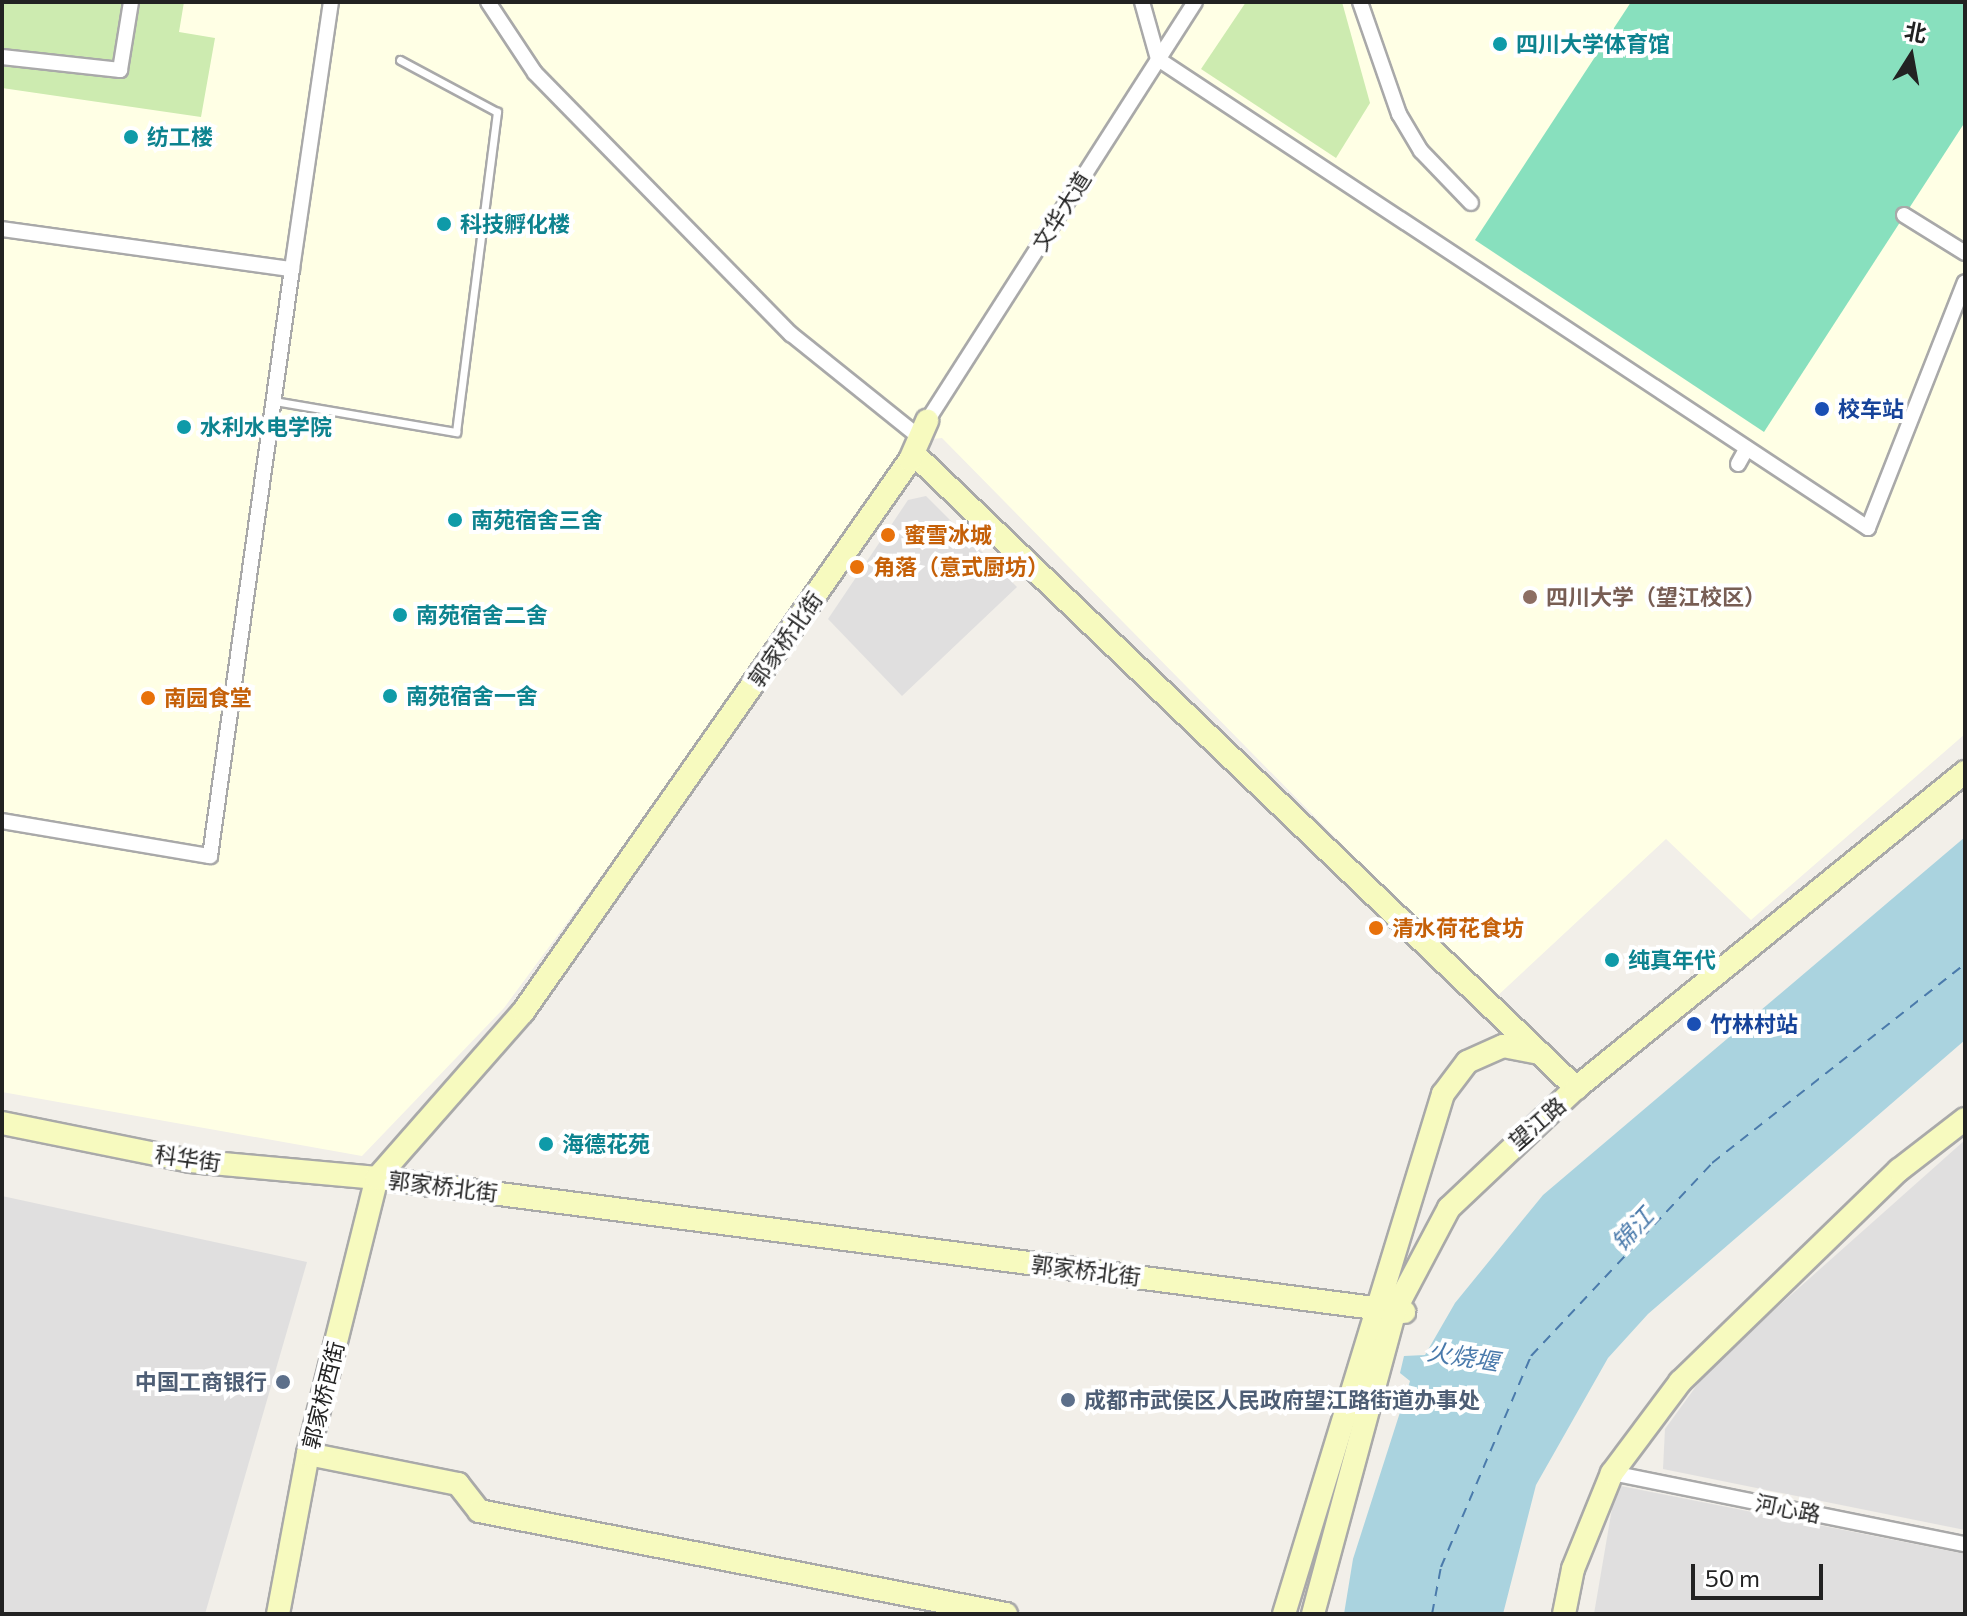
<!DOCTYPE html>
<meta charset="utf-8">
<style>
body{margin:0}
#map{position:relative;width:1967px;height:1616px;overflow:hidden;background:#f2efe9;font-family:Commissioner,"Noto Sans SC",sans-serif}
div>[style]{position:absolute}
.residential>*{inset:0;background:#e0dfdf}
.education>*{inset:0;background:#ffffe5}
.grass>*{inset:0;background:#cdebb0}
.pitch>*{inset:0;background:#88e0be}
.water>*{inset:0;background:#aad3df}
.ferry>*{height:2px;margin-top:-1px;transform-origin:0;background:repeating-linear-gradient(90deg,#4a7aab 0 10px,transparent 0 18px)}
.roads{filter:drop-shadow(2px 0 #a9a9a9) drop-shadow(-2px 0 #a9a9a9) drop-shadow(0 2px #a9a9a9) drop-shadow(0 -2px #a9a9a9)}
.lane>*{height:7px;margin:-3.5px;padding:0 3.5px;transform-origin:3.5px;border-radius:3.5px;background:#fff}
.street>*{height:14px;margin:-7px;padding:0 7px;transform-origin:7px;border-radius:7px;background:#fff}
.secondary>*{height:22px;margin:-11px;padding:0 11px;transform-origin:11px;border-radius:11px;background:#f7fabf}
.dots>*{width:22px;height:22px;translate:-50% -50%;box-sizing:border-box;border:4px solid #fff;border-radius:50%}
span{translate:-50% -50%;white-space:nowrap;text-align:center;line-height:1.15;-webkit-text-stroke:8px #fff;paint-order:stroke}
.culture-label{font-size:22px;color:#0d838f;font-weight:700}
.left{translate:0 -50%;text-align:left}
.street-label{font-size:22px;color:#222}
.transit-label{font-size:22px;color:#164399;font-weight:700}
.food-label{font-size:22px;color:#c56008;font-weight:700}
.education-label{font-size:22px;color:#785e54;font-weight:700}
.service-label{font-size:22px;color:#4e5e75;font-weight:700}
.right{translate:-100% -50%;text-align:right}
.water-label{font-size:24px;color:#4a7aab;font-style:italic}
.frame{position:absolute;inset:0;border:4px solid #222;pointer-events:none}
.north{position:absolute;left:1871px;top:16px;width:80px;height:80px;-webkit-text-stroke:6px #fff;paint-order:stroke;rotate:11deg;font-size:22px;font-weight:700;line-height:32px;text-align:center;color:#222}
.north::after{content:'';display:block;margin:auto;width:28px;height:36px;background:#222;clip-path:polygon(50% 0,100% 100%,50% 72%,0 100%)}
.scale{position:absolute;left:1691px;top:1564px;width:132px;height:36px;box-sizing:border-box;border:4px solid #222;border-top:0;padding-left:10px;font-size:24px;line-height:28px;white-space:nowrap;color:#222;-webkit-text-stroke:6px #fff;paint-order:stroke}
</style>
<div id="map">
<div class="residential">
<div style="clip-path:polygon(926px 496px,1017px 587px,902px 696px,828px 619px,908px 500px)"></div>
<div style="clip-path:polygon(1965px 1140px,1965px 1530px,1663px 1469px,1665px 1429px,1710px 1367px)"></div>
<div style="clip-path:polygon(2px 1196px,307px 1262px,205px 1614px,2px 1614px)"></div>
<div style="clip-path:polygon(1616px 1485px,1965px 1554px,1965px 1614px,1594px 1614px)"></div>
</div>
<div class="education">
<div style="clip-path:polygon(2px 2px,1965px 2px,1965px 734px,1751px 920px,1666px 839px,1494px 999px,942px 438px,923px 440px,504px 1008px,362px 1156px,2px 1092px)"></div>
</div>
<div class="grass">
<div style="clip-path:polygon(2px 2px,184px 2px,179px 32px,215px 38px,201px 117px,2px 88px)"></div>
<div style="clip-path:polygon(1246px 2px,1342px 2px,1370px 103px,1336px 158px,1201px 69px)"></div>
</div>
<div class="pitch">
<div style="clip-path:polygon(1631px 2px,1965px 2px,1965px 122px,1764px 432px,1475px 240px)"></div>
</div>
<div class="water">
<div style="clip-path:polygon(1965px 837px,1965px 1040px,1648px 1314px,1608px 1358px,1536px 1485px,1503px 1614px,1344px 1614px,1353px 1559px,1410px 1381px,1400px 1373px,1404px 1356px,1425px 1355px,1455px 1303px,1543px 1195px)"></div>
</div>
<div class="ferry">
<div style="left:1432px;top:1614px;width:48px;rotate:-79.2deg"></div>
<div style="left:1441px;top:1567px;width:229px;rotate:-66.9deg"></div>
<div style="left:1531px;top:1356px;width:265px;rotate:-46.8deg"></div>
<div style="left:1712px;top:1163px;width:322px;rotate:-38.2deg"></div>
</div>
<div class="roads">
<div class="lane">
<div style="left:274px;top:401px;width:185px;rotate:9.7deg"></div>
<div style="left:456px;top:432px;width:323px;rotate:-82.7deg"></div>
<div style="left:497px;top:112px;width:110px;rotate:-151.8deg"></div>
</div>
<div class="street">
<div style="left:488px;top:2px;width:85px;rotate:56.5deg"></div>
<div style="left:535px;top:73px;width:366px;rotate:45.6deg"></div>
<div style="left:791px;top:334px;width:169px;rotate:38.8deg"></div>
<div style="left:1142px;top:2px;width:59px;rotate:74.3deg"></div>
<div style="left:1158px;top:59px;width:851px;rotate:33.45deg"></div>
<div style="left:1868px;top:528px;width:264px;rotate:-68.5deg"></div>
<div style="left:1360px;top:2px;width:119px;rotate:70.8deg"></div>
<div style="left:1399px;top:114px;width:43px;rotate:59.3deg"></div>
<div style="left:1421px;top:151px;width:72px;rotate:46.1deg"></div>
<div style="left:2px;top:57px;width:119px;rotate:6.3deg"></div>
<div style="left:120px;top:70px;width:69px;rotate:-80.8deg"></div>
<div style="left:1904px;top:215px;width:72px;rotate:31.9deg"></div>
<div style="left:2px;top:229px;width:293px;rotate:7.9deg"></div>
<div style="left:292px;top:269px;width:270px;rotate:-81.7deg"></div>
<div style="left:927px;top:421px;width:497px;rotate:-57.4deg"></div>
<div style="left:1738px;top:464px;width:18px;rotate:-61deg"></div>
<div style="left:2px;top:821px;width:211px;rotate:9.6deg"></div>
<div style="left:210px;top:856px;width:593px;rotate:-82.05deg"></div>
<div style="left:1612px;top:1473px;width:360px;rotate:11.4deg"></div>
</div>
<div class="secondary">
<div style="left:914px;top:454px;width:917px;rotate:43.76deg"></div>
<div style="left:2px;top:1123px;width:192px;rotate:11.4deg"></div>
<div style="left:190px;top:1161px;width:188px;rotate:5.2deg"></div>
<div style="left:377px;top:1178px;width:1036px;rotate:7.43deg"></div>
<div style="left:308px;top:1454px;width:153px;rotate:11.3deg"></div>
<div style="left:458px;top:1484px;width:34px;rotate:52deg"></div>
<div style="left:479px;top:1511px;width:537px;rotate:11.06deg"></div>
<div style="left:278px;top:1614px;width:163px;rotate:-79.4deg"></div>
<div style="left:308px;top:1454px;width:284px;rotate:-76deg"></div>
<div style="left:377px;top:1178px;width:221px;rotate:-48.7deg"></div>
<div style="left:523px;top:1012px;width:674px;rotate:-54.97deg"></div>
<div style="left:910px;top:460px;width:43px;rotate:-66.4deg"></div>
<div style="left:1284px;top:1614px;width:544px;rotate:-73deg"></div>
<div style="left:1443px;top:1094px;width:40px;rotate:-53deg"></div>
<div style="left:1467px;top:1062px;width:39px;rotate:-24deg"></div>
<div style="left:1503px;top:1046px;width:37px;rotate:11deg"></div>
<div style="left:1313px;top:1614px;width:315px;rotate:-74.9deg"></div>
<div style="left:1395px;top:1310px;width:115px;rotate:-62.1deg"></div>
<div style="left:1449px;top:1208px;width:175px;rotate:-43.4deg"></div>
<div style="left:1576px;top:1088px;width:501px;rotate:-39.09deg"></div>
<div style="left:1564px;top:1614px;width:46px;rotate:-78.7deg"></div>
<div style="left:1573px;top:1569px;width:104px;rotate:-67.9deg"></div>
<div style="left:1612px;top:1473px;width:114px;rotate:-53.2deg"></div>
<div style="left:1680px;top:1382px;width:305px;rotate:-44.1deg"></div>
<div style="left:1899px;top:1170px;width:83px;rotate:-37.7deg"></div>
</div>
</div>
<div class="dots">
<div style="left:1500px;top:44px;background:#0f9aa8"></div>
<div style="left:131px;top:137px;background:#0f9aa8"></div>
<div style="left:444px;top:224px;background:#0f9aa8"></div>
<div style="left:1822px;top:409px;background:#1a4fb4"></div>
<div style="left:184px;top:427px;background:#0f9aa8"></div>
<div style="left:455px;top:520px;background:#0f9aa8"></div>
<div style="left:888px;top:535px;background:#e8710a"></div>
<div style="left:857px;top:567px;background:#e8710a"></div>
<div style="left:1530px;top:597px;background:#8d6e63"></div>
<div style="left:400px;top:615px;background:#0f9aa8"></div>
<div style="left:390px;top:696px;background:#0f9aa8"></div>
<div style="left:148px;top:698px;background:#e8710a"></div>
<div style="left:1376px;top:928px;background:#e8710a"></div>
<div style="left:1612px;top:960px;background:#0f9aa8"></div>
<div style="left:1694px;top:1024px;background:#1a4fb4"></div>
<div style="left:546px;top:1144px;background:#0f9aa8"></div>
<div style="left:283px;top:1382px;background:#5c6f8a"></div>
<div style="left:1068px;top:1400px;background:#5c6f8a"></div>
</div>
<div class="culture-label">
<span class="left" style="left:1516px;top:44px">四川大学体育馆</span>
<span class="left" style="left:147px;top:137px">纺工楼</span>
<span class="left" style="left:460px;top:224px">科技孵化楼</span>
<span class="left" style="left:200px;top:427px">水利水电学院</span>
<span class="left" style="left:471px;top:520px">南苑宿舍三舍</span>
<span class="left" style="left:416px;top:615px">南苑宿舍二舍</span>
<span class="left" style="left:406px;top:696px">南苑宿舍一舍</span>
<span class="left" style="left:1628px;top:960px">纯真年代</span>
<span class="left" style="left:562px;top:1144px">海德花苑</span>
</div>
<div class="street-label">
<span style="left:1061px;top:211px;rotate:-58deg">文华大道</span>
<span style="left:785px;top:639px;rotate:-55deg">郭家桥北街</span>
<span style="left:1537px;top:1123px;rotate:-41deg">望江路</span>
<span style="left:188px;top:1158px;rotate:8deg">科华街</span>
<span style="left:443px;top:1186px;rotate:7deg">郭家桥北街</span>
<span style="left:1086px;top:1270px;rotate:7deg">郭家桥北街</span>
<span style="left:323px;top:1395px;rotate:-76deg">郭家桥西街</span>
<span style="left:1788px;top:1508px;rotate:11deg">河心路</span>
</div>
<div class="transit-label">
<span class="left" style="left:1838px;top:409px">校车站</span>
<span class="left" style="left:1710px;top:1024px">竹林村站</span>
</div>
<div class="food-label">
<span class="left" style="left:904px;top:535px">蜜雪冰城</span>
<span class="left" style="left:873px;top:567px">角落（意式厨坊）</span>
<span class="left" style="left:164px;top:698px">南园食堂</span>
<span class="left" style="left:1392px;top:928px">清水荷花食坊</span>
</div>
<div class="education-label">
<span class="left" style="left:1546px;top:597px">四川大学（望江校区）</span>
</div>
<div class="service-label">
<span class="right" style="left:267px;top:1382px">中国工商银行</span>
<span class="left" style="left:1084px;top:1400px">成都市武侯区人民政府望江路街道办事处</span>
</div>
<div class="water-label">
<span style="left:1632px;top:1229px;rotate:-47deg">锦江</span>
<span style="left:1463px;top:1356px;rotate:9deg">火烧堰</span>
</div>
<div class="frame"></div>
<div class="north">北</div>
<div class="scale">50 m</div>
</div>
